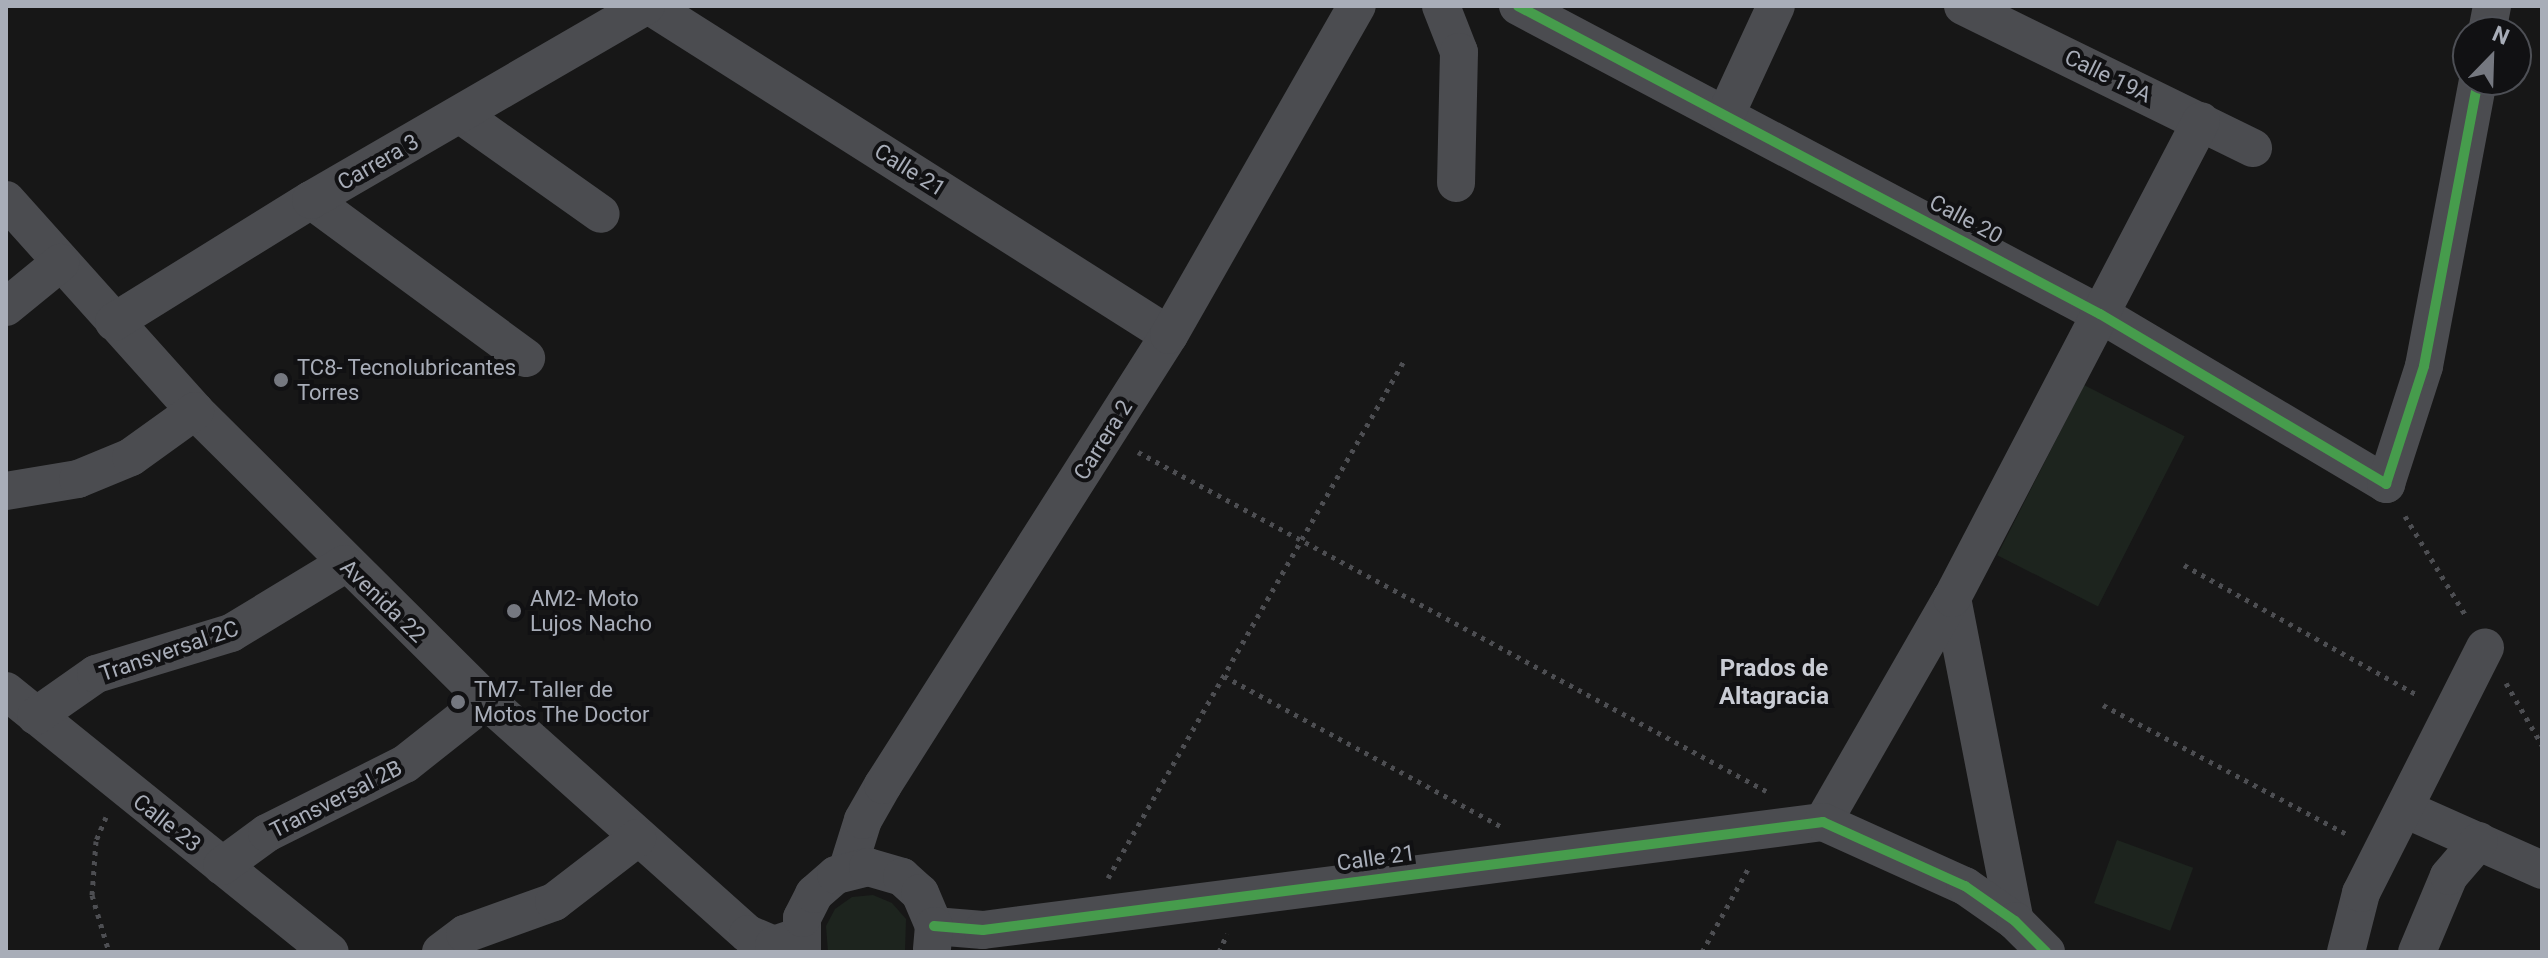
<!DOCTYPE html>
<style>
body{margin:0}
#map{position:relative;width:2548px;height:958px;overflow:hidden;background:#171717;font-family:Roboto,sans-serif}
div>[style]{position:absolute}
.green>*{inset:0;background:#1d241e;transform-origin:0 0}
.path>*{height:5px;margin-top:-2.5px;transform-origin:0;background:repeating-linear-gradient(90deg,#4d4e52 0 4px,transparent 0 10px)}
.minor>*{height:38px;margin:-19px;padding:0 19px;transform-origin:19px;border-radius:19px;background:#4b4c50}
.cycleway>*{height:10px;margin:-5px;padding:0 5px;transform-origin:5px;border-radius:5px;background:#469c4c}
.dots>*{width:22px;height:22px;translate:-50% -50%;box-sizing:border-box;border:4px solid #111113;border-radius:50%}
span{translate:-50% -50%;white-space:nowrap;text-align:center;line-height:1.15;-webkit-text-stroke:8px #111113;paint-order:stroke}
.street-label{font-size:22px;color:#a8adb8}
.poi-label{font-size:22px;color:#a8adb8}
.left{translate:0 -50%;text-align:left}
.neighbourhood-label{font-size:24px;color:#c9ccd4;font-weight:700}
.frame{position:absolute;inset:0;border:8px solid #a8adb8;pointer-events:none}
.north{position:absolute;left:2452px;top:16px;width:80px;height:80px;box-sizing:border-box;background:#111113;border:2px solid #4d4f55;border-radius:50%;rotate:23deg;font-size:22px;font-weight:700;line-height:32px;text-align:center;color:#a8adb8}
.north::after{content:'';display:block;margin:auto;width:28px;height:36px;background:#757880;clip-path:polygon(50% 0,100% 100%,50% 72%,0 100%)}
</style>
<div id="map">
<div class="green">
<div style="left:2084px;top:385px;width:113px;height:191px;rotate:27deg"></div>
<div style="left:2117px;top:840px;width:81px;height:67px;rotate:20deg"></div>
<div style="clip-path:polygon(873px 895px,892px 903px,906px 919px,905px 952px,828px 952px,826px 926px,835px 909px,852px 897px)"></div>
</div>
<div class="path">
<div style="left:1138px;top:452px;width:714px;rotate:28.36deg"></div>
<div style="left:2405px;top:516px;width:117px;rotate:58.6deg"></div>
<div style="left:2184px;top:565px;width:268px;rotate:29.1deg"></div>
<div style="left:1224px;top:676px;width:314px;rotate:28.5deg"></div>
<div style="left:2506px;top:683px;width:72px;rotate:59.9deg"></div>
<div style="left:2103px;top:705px;width:278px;rotate:27.9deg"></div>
<div style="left:106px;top:817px;width:26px;rotate:113deg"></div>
<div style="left:96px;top:841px;width:54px;rotate:94.2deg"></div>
<div style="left:92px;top:895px;width:59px;rotate:73.4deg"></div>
<div style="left:1108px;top:878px;width:598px;rotate:-60.22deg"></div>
<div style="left:1219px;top:952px;width:20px;rotate:-66deg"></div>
<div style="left:1702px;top:952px;width:95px;rotate:-61deg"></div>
</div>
<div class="minor">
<div style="left:650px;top:6px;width:614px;rotate:32.37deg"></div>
<div style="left:1441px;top:6px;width:49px;rotate:68.6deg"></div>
<div style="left:1459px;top:52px;width:131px;rotate:91.3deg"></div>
<div style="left:1518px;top:6px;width:658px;rotate:27.89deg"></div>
<div style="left:2100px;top:314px;width:333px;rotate:30.7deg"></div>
<div style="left:2386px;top:484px;width:124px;rotate:-72.1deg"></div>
<div style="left:2424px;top:366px;width:291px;rotate:-79.3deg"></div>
<div style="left:1963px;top:6px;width:323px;rotate:26.1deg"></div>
<div style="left:2487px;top:32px;width:26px;rotate:-79deg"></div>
<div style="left:1726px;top:114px;width:119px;rotate:-65.2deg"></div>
<div style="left:461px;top:115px;width:171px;rotate:35.3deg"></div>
<div style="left:6px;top:200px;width:283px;rotate:48.1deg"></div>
<div style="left:195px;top:411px;width:410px;rotate:44.8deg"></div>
<div style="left:486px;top:700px;width:351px;rotate:41.8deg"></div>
<div style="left:748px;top:934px;width:28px;rotate:23deg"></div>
<div style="left:774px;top:945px;width:28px;rotate:-19deg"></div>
<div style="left:311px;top:200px;width:267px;rotate:36.3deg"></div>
<div style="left:6px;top:307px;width:70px;rotate:-39.2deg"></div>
<div style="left:114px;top:322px;width:232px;rotate:-31.8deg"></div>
<div style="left:311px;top:200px;width:387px;rotate:-30.1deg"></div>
<div style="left:6px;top:491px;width:73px;rotate:-9.5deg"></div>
<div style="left:78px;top:479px;width:57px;rotate:-22.5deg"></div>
<div style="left:131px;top:457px;width:79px;rotate:-35.7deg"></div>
<div style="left:1952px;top:598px;width:329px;rotate:79deg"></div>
<div style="left:6px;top:691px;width:416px;rotate:38.9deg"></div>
<div style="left:36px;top:716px;width:73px;rotate:-35deg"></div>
<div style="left:96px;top:674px;width:141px;rotate:-16.9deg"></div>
<div style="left:231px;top:633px;width:133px;rotate:-31.2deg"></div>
<div style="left:2405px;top:809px;width:150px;rotate:24deg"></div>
<div style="left:1823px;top:822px;width:258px;rotate:-60.1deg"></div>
<div style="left:1952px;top:598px;width:538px;rotate:-62.43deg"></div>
<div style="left:222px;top:866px;width:56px;rotate:-36.3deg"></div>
<div style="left:267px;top:833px;width:154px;rotate:-26.6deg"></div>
<div style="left:405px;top:764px;width:103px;rotate:-38.3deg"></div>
<div style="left:847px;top:871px;width:53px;rotate:-72.6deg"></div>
<div style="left:863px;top:820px;width:40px;rotate:-60.3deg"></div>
<div style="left:883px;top:785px;width:533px;rotate:-57.56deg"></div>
<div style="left:1169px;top:335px;width:379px;rotate:-60.3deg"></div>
<div style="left:934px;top:926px;width:49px;rotate:4.7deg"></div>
<div style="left:983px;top:930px;width:847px;rotate:-7.33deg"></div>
<div style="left:1823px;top:822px;width:156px;rotate:24.3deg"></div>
<div style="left:1965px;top:886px;width:61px;rotate:35deg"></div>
<div style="left:2015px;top:921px;width:44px;rotate:45deg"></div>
<div style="left:441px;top:952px;width:30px;rotate:-37deg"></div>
<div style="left:465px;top:934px;width:95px;rotate:-19.8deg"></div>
<div style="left:554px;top:902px;width:105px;rotate:-37.6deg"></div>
<div style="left:802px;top:952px;width:34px;rotate:-90deg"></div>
<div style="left:802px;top:918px;width:27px;rotate:-63deg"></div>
<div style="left:814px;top:894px;width:29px;rotate:-41deg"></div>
<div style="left:836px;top:875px;width:33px;rotate:-14deg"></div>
<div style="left:868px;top:867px;width:35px;rotate:16deg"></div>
<div style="left:902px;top:877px;width:24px;rotate:42deg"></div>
<div style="left:920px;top:893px;width:36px;rotate:67deg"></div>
<div style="left:934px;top:926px;width:23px;rotate:95deg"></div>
<div style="left:2346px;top:952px;width:61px;rotate:-75.7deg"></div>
<div style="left:2361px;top:893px;width:275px;rotate:-63.2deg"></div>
<div style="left:2417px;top:952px;width:82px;rotate:-67.2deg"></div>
<div style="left:2449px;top:876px;width:46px;rotate:-49.4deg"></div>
</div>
<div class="cycleway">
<div style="left:1518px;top:6px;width:658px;rotate:27.89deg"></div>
<div style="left:2100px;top:314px;width:333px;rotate:30.7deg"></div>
<div style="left:2386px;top:484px;width:124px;rotate:-72.1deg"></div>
<div style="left:2424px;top:366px;width:291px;rotate:-79.3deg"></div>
<div style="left:934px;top:926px;width:49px;rotate:4.7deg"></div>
<div style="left:983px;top:930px;width:847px;rotate:-7.33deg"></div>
<div style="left:1823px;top:822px;width:156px;rotate:24.3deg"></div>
<div style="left:1965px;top:886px;width:61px;rotate:35deg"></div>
<div style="left:2015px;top:921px;width:44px;rotate:45deg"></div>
</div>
<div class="dots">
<div style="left:281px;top:380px;background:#757880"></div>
<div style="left:514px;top:611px;background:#757880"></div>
<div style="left:458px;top:702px;background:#757880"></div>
</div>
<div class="street-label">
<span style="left:2108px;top:76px;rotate:26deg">Calle 19A</span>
<span style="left:378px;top:162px;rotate:-30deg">Carrera 3</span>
<span style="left:910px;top:170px;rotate:32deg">Calle 21</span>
<span style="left:1966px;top:219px;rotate:28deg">Calle 20</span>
<span style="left:1103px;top:440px;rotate:-58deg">Carrera 2</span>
<span style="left:383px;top:601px;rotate:44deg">Avenida 22</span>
<span style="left:169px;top:651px;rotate:-19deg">Transversal 2C</span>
<span style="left:336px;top:799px;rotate:-27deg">Transversal 2B</span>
<span style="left:167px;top:823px;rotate:38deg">Calle 23</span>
<span style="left:1376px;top:858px;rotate:-8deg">Calle 21</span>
</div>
<div class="poi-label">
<span class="left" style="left:297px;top:380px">TC8- Tecnolubricantes<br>Torres</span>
<span class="left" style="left:530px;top:611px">AM2- Moto<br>Lujos Nacho</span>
<span class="left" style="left:474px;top:702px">TM7- Taller de<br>Motos The Doctor</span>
</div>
<div class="neighbourhood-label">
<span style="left:1774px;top:683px">Prados de<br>Altagracia</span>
</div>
<div class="frame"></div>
<div class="north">N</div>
</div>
